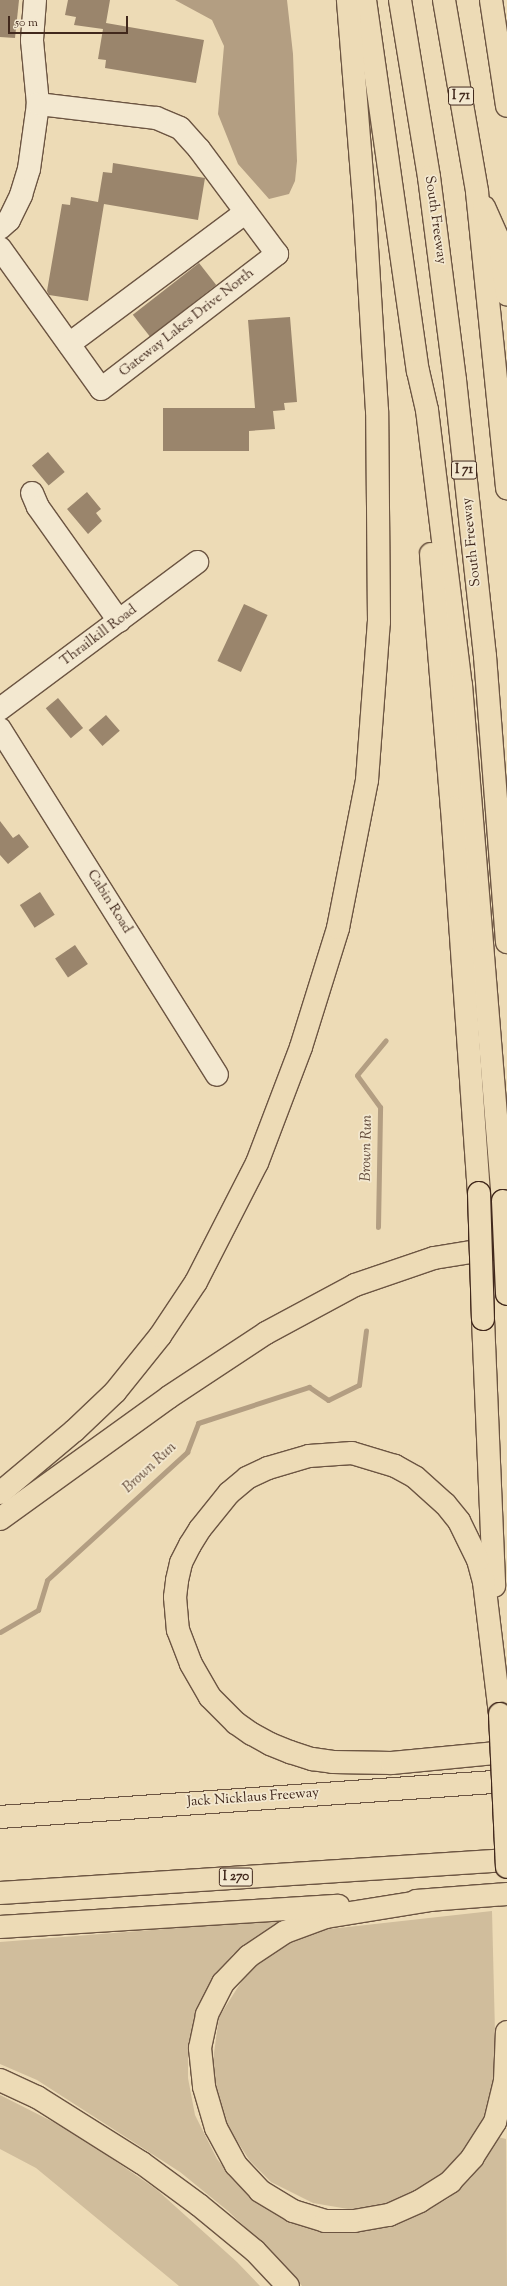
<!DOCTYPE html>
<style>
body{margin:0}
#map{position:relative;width:507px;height:2286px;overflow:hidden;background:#eddbb6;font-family:"Sorts Mill Goudy",serif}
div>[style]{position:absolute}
.green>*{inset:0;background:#d0bd9c}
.water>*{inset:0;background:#b39e82}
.stream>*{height:5px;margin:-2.5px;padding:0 2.5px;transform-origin:2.5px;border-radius:2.5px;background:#b39e82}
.building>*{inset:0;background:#9a856c;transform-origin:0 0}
.roads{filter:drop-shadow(1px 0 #6c5542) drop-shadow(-1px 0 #6c5542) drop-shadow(0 1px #6c5542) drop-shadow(0 -1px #6c5542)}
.minor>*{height:22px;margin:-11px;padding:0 11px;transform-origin:11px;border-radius:11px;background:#f3e8d0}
.highway>*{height:22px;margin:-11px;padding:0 11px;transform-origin:11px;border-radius:11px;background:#eddbb6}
.bridges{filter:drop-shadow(1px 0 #41281c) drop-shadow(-1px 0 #41281c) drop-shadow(0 1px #41281c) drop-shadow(0 -1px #41281c)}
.highway-bridge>*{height:22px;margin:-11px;padding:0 11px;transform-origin:11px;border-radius:11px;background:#eddbb6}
span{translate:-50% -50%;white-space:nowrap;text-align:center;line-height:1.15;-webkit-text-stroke:3.5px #f3e8d0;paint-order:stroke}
.shield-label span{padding:1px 3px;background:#f3e8d0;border:1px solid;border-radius:3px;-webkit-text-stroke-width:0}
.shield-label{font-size:13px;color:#41281c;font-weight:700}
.street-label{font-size:14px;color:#41281c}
.water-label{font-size:15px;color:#634b3b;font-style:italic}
.scale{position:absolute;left:8px;top:16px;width:120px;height:18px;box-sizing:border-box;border:2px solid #41281c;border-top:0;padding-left:5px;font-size:12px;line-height:14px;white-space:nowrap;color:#41281c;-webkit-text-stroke:3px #f3e8d0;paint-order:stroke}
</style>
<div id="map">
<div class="green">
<div style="clip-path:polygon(492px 1911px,496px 2073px,489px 2110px,477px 2138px,439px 2181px,386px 2207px,354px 2210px,313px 2203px,271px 2182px,250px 2161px,226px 2124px,218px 2104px,213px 2060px,219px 2017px,250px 1968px,292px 1939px,321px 1930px)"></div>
<div style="clip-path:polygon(278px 1920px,279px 1925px,233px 1954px,215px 1977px,197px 2009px,188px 2045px,188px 2078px,195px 2115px,217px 2159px,234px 2180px,262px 2204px,375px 2228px,420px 2214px,449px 2198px,471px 2178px,498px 2137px,506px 2139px,507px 2286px,302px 2286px,274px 2254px,228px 2211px,180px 2172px,37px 2080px,0 2064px,0 1942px)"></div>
<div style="clip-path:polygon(0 2095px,73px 2132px,156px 2189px,237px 2262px,260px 2286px,179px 2286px,36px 2168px,0 2149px)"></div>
</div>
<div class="water">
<div style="clip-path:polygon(175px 0,287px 0,293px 54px,297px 161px,295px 181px,289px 194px,269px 199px,238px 164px,218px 114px,224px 46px,212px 20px)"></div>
</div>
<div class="stream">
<div style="left:378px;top:1227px;width:120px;rotate:-89deg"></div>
<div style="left:380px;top:1107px;width:39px;rotate:-126deg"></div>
<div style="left:357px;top:1075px;width:45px;rotate:-50.4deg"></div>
<div style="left:0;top:1632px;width:44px;rotate:-30.1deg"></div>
<div style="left:38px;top:1610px;width:31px;rotate:-73deg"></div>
<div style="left:47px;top:1580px;width:190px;rotate:-42.4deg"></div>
<div style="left:187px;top:1452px;width:31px;rotate:-69deg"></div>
<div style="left:198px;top:1423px;width:117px;rotate:-18deg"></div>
<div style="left:309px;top:1387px;width:23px;rotate:34deg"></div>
<div style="left:328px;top:1400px;width:34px;rotate:-26deg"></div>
<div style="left:359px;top:1385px;width:55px;rotate:-82.7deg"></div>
</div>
<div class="building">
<div style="clip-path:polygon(0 0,19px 0,15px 38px,0 37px)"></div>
<div style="clip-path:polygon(68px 0,110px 0,106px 23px,204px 40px,196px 83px,105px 68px,106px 60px,98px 59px,103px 29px,74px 25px,76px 17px,65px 15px)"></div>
<div style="clip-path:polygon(113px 163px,205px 178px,198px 220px,104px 204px,88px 301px,49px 295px,47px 291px,62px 204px,70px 205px,71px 197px,98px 202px,103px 172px,112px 173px)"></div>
<div style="left:199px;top:263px;width:28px;height:84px;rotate:52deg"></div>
<div style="clip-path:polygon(290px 317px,297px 402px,284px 403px,285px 410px,273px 411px,275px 429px,249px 431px,249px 451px,163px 451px,163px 408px,255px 408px,248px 320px)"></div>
<div style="left:48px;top:452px;width:26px;height:21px;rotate:50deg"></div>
<div style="clip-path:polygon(87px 492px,101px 509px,96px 513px,102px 521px,88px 534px,67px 509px)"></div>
<div style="left:244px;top:604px;width:26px;height:63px;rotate:25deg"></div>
<div style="left:58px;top:698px;width:39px;height:16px;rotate:50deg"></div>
<div style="left:106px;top:715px;width:21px;height:23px;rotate:49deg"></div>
<div style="clip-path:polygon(0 821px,13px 838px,19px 834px,29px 847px,8px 864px,0 855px)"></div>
<div style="left:40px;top:892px;width:27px;height:24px;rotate:57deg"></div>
<div style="left:75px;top:945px;width:23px;height:24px;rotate:56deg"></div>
</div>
<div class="roads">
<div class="minor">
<div style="left:0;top:228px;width:12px;rotate:-42deg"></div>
<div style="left:9px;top:220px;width:28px;rotate:-64deg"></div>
<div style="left:21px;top:195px;width:27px;rotate:-73deg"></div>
<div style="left:29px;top:169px;width:66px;rotate:-82.1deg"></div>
<div style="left:38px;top:104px;width:64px;rotate:-95.4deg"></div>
<div style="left:32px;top:40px;width:40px;rotate:-85.7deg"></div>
<div style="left:0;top:248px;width:173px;rotate:54.4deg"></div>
<div style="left:101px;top:389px;width:222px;rotate:-37.5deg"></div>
<div style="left:277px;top:254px;width:131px;rotate:-126.6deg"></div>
<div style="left:199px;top:149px;width:28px;rotate:-132deg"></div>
<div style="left:180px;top:128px;width:26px;rotate:-157deg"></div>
<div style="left:156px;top:118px;width:119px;rotate:-173.2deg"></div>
<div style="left:69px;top:344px;width:219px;rotate:-36.7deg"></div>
<div style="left:32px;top:493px;width:15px;rotate:67deg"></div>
<div style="left:38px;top:507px;width:140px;rotate:54.6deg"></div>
<div style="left:0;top:709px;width:246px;rotate:-36.7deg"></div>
<div style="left:0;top:729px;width:408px;rotate:57.9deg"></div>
</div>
<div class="highway">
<div style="left:365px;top:0;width:375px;rotate:81.9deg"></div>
<div style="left:418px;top:371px;width:40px;rotate:77deg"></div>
<div style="left:427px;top:410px;width:277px;rotate:83deg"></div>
<div style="left:461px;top:685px;width:518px;rotate:85.35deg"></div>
<div style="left:400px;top:0;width:179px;rotate:80.7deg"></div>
<div style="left:429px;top:177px;width:205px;rotate:82.7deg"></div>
<div style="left:455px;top:380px;width:278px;rotate:83.8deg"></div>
<div style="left:485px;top:656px;width:287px;rotate:85.6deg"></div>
<div style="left:444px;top:0;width:195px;rotate:80.2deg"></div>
<div style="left:477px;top:192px;width:298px;rotate:84.2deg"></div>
<div style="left:491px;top:0;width:107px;rotate:81.4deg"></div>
<div style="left:484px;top:207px;width:36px;rotate:66deg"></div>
<div style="left:499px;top:240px;width:55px;rotate:81.6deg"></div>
<div style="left:431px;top:554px;width:255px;rotate:85.3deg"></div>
<div style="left:452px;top:808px;width:386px;rotate:86deg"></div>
<div style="left:483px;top:1319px;width:267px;rotate:87.6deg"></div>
<div style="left:0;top:1493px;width:97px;rotate:-40deg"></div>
<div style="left:74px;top:1431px;width:57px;rotate:-43.6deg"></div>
<div style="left:115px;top:1392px;width:72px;rotate:-51.2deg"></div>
<div style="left:160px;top:1336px;width:65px;rotate:-56.3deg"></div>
<div style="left:196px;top:1282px;width:134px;rotate:-62.9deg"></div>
<div style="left:257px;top:1163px;width:124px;rotate:-69.2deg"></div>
<div style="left:301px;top:1047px;width:125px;rotate:-72.7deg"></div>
<div style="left:338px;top:928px;width:151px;rotate:-78.9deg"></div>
<div style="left:367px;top:780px;width:158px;rotate:-85.7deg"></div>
<div style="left:379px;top:622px;width:211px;rotate:-90.5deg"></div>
<div style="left:377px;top:411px;width:211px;rotate:-93.5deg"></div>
<div style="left:364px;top:200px;width:201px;rotate:-94.6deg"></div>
<div style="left:0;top:1519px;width:208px;rotate:-35.8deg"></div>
<div style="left:169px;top:1397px;width:116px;rotate:-33.4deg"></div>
<div style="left:266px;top:1333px;width:101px;rotate:-28.3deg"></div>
<div style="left:355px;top:1285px;width:83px;rotate:-18.9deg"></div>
<div style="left:434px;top:1258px;width:74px;rotate:-9.3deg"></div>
<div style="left:500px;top:1714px;width:133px;rotate:-96.9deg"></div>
<div style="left:484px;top:1582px;width:23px;rotate:-105deg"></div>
<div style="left:478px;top:1560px;width:43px;rotate:-116deg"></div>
<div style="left:459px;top:1521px;width:22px;rotate:-129deg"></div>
<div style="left:445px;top:1504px;width:40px;rotate:-138deg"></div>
<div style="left:415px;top:1477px;width:23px;rotate:-151deg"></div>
<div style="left:395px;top:1466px;width:45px;rotate:-163.2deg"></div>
<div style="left:352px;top:1453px;width:43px;rotate:176deg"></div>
<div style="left:309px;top:1456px;width:43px;rotate:163.7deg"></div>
<div style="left:268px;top:1468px;width:23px;rotate:155deg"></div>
<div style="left:247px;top:1478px;width:23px;rotate:140deg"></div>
<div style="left:229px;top:1493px;width:46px;rotate:128.9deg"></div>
<div style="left:200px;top:1529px;width:19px;rotate:122deg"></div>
<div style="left:190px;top:1545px;width:20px;rotate:117deg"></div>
<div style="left:181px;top:1563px;width:18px;rotate:103deg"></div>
<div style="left:177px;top:1581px;width:16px;rotate:97deg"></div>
<div style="left:175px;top:1597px;width:33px;rotate:85deg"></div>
<div style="left:178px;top:1630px;width:36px;rotate:69deg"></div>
<div style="left:191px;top:1664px;width:38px;rotate:60deg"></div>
<div style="left:210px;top:1697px;width:37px;rotate:45deg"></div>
<div style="left:236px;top:1723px;width:19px;rotate:35deg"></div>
<div style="left:252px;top:1734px;width:21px;rotate:29deg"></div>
<div style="left:270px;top:1744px;width:22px;rotate:22deg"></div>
<div style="left:290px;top:1752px;width:23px;rotate:18deg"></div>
<div style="left:312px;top:1759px;width:21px;rotate:8deg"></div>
<div style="left:333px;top:1762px;width:59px;rotate:1deg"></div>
<div style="left:392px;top:1763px;width:116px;rotate:-5.5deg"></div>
<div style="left:0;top:1817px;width:508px;rotate:-4.06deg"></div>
<div style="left:0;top:1893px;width:508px;rotate:-3.72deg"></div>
<div style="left:431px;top:1900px;width:106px;rotate:170.8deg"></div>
<div style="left:326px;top:1917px;width:44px;rotate:159.9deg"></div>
<div style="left:285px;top:1932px;width:43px;rotate:146.3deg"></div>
<div style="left:249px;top:1956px;width:37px;rotate:134deg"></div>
<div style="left:223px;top:1983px;width:36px;rotate:117deg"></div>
<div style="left:207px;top:2015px;width:34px;rotate:102deg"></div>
<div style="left:200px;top:2048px;width:39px;rotate:84deg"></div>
<div style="left:204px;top:2087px;width:43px;rotate:73.7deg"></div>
<div style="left:216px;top:2128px;width:42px;rotate:61.6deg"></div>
<div style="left:236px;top:2165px;width:35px;rotate:47deg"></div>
<div style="left:260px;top:2191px;width:39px;rotate:31deg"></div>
<div style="left:293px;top:2211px;width:34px;rotate:17deg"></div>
<div style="left:325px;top:2221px;width:29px"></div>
<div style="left:354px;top:2221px;width:36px;rotate:-10deg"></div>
<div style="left:389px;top:2215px;width:34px;rotate:-24deg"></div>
<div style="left:420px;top:2201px;width:36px;rotate:-32deg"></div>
<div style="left:450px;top:2182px;width:33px;rotate:-47deg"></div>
<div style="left:472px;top:2158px;width:43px;rotate:-57.4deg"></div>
<div style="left:495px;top:2122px;width:42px;rotate:-76.3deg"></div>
<div style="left:505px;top:2081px;width:49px;rotate:-87.7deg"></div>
<div style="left:416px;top:1901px;width:91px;rotate:-4.4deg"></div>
<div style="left:0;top:1927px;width:339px;rotate:-3.6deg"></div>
<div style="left:0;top:2080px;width:41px;rotate:24.7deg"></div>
<div style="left:37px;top:2097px;width:124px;rotate:32.2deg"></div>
<div style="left:142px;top:2163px;width:71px;rotate:36.4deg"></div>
<div style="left:199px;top:2205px;width:72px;rotate:39.4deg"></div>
<div style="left:255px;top:2251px;width:48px;rotate:46.7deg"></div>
</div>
</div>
<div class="bridges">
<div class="highway-bridge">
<div style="left:479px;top:1193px;width:126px;rotate:88.2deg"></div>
<div style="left:503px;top:1201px;width:93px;rotate:87.5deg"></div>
<div style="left:500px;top:1714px;width:153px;rotate:87.4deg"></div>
</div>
</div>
<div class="shield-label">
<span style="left:461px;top:96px">I 71</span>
<span style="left:464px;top:470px">I 71</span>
<span style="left:236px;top:1877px">I 270</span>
</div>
<div class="street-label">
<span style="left:435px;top:220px;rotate:82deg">South Freeway</span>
<span style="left:187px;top:323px;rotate:-38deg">Gateway Lakes Drive North</span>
<span style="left:472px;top:542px;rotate:-96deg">South Freeway</span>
<span style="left:99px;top:636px;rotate:-37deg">Thrailkill Road</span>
<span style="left:109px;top:902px;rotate:58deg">Cabin Road</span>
<span style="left:253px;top:1798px;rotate:-4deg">Jack Nicklaus Freeway</span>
</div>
<div class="water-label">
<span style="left:367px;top:1148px;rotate:-89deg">Brown Run</span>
<span style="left:150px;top:1468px;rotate:-43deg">Brown Run</span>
</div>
<div class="scale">50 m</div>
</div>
